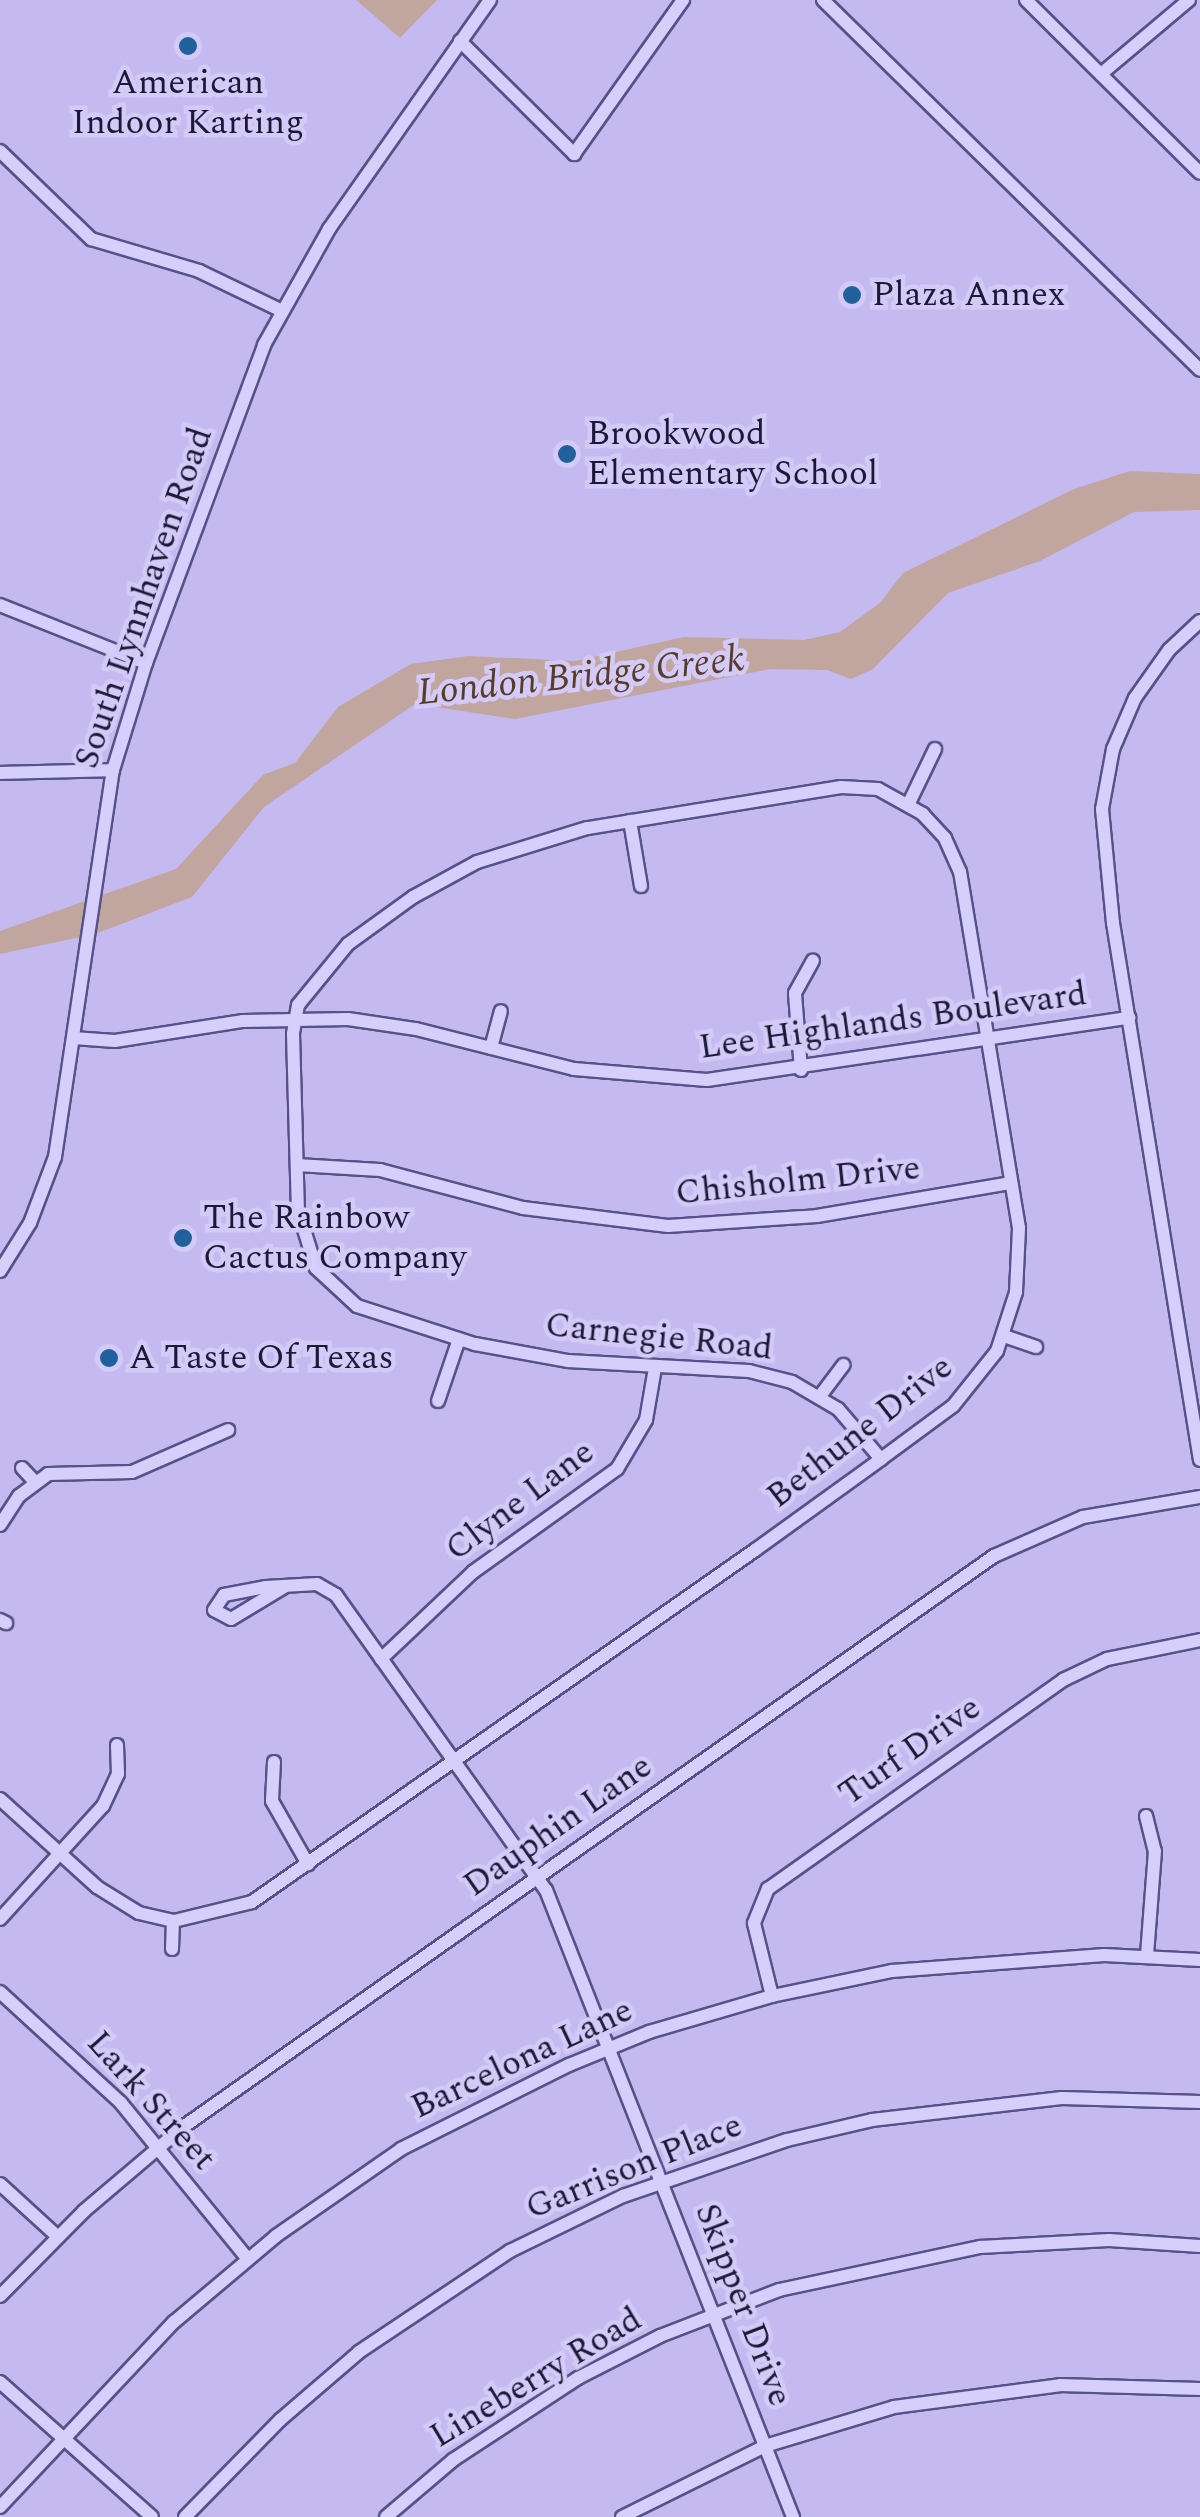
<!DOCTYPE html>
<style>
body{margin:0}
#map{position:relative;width:1200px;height:2517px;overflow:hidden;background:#c4baf0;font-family:Spectral,serif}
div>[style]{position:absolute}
.water>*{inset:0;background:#c1a59f}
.roads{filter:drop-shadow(2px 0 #545388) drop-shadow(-2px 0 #545388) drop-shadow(0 2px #545388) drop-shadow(0 -2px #545388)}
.minor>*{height:12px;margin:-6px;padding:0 6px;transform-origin:6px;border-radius:6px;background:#d6cefb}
.dots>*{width:28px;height:28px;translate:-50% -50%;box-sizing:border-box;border:5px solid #d3caf8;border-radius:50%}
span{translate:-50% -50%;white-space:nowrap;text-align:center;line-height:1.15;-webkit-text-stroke:9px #d3caf8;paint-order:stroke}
.poi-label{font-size:35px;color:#1a1a36}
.left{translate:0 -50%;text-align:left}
.street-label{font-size:35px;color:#1a1a36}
.water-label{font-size:38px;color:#573c28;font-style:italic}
</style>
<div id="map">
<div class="water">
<div style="clip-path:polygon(356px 0,437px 0,400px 38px)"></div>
<div style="clip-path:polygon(1130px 471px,1200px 474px,1200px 510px,1134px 512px,1040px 561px,948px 593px,873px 669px,851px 679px,827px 670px,770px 669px,515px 719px,415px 704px,264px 807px,192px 897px,95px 934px,0 954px,0 931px,176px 869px,263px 775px,295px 763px,338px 707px,411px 664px,468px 656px,575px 661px,684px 637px,804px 640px,840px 632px,880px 603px,903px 573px,1074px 489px)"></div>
</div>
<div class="roads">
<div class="minor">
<div style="left:823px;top:0;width:528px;rotate:44.46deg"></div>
<div style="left:1026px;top:0;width:245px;rotate:44.8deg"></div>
<div style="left:460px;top:41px;width:161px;rotate:44.7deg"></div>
<div style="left:574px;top:154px;width:189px;rotate:-54.7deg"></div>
<div style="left:1101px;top:74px;width:115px;rotate:-40.1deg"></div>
<div style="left:0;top:151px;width:127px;rotate:44deg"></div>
<div style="left:91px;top:239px;width:113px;rotate:16.5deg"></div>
<div style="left:199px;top:271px;width:90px;rotate:25.7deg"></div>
<div style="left:0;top:605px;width:157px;rotate:21.7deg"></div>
<div style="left:1200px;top:621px;width:42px;rotate:136.9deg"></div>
<div style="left:1169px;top:650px;width:59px;rotate:125.3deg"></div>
<div style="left:1135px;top:698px;width:56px;rotate:113.3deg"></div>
<div style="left:1113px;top:749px;width:61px;rotate:100.4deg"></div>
<div style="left:1102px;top:809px;width:115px;rotate:84.5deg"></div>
<div style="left:1113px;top:923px;width:544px;rotate:80.8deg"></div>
<div style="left:0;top:773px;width:113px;rotate:-1.5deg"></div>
<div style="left:909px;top:803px;width:60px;rotate:-64.3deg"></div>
<div style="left:630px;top:821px;width:66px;rotate:80.4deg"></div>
<div style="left:73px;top:1038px;width:42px;rotate:4.1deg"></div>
<div style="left:115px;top:1041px;width:130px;rotate:-8.9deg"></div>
<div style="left:243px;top:1021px;width:105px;rotate:-1.1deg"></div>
<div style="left:348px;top:1019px;width:69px;rotate:8.4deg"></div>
<div style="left:416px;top:1029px;width:163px;rotate:14.2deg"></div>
<div style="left:574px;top:1069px;width:133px;rotate:4.7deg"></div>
<div style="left:707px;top:1080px;width:427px;rotate:-8.4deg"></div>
<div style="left:491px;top:1048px;width:38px;rotate:-75deg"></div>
<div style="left:801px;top:1070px;width:77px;rotate:-94.5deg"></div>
<div style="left:795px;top:993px;width:37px;rotate:-61deg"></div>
<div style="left:297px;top:1165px;width:83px;rotate:3.4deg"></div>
<div style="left:380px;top:1170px;width:148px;rotate:14.9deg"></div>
<div style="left:523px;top:1208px;width:146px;rotate:7.1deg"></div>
<div style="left:668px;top:1226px;width:149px;rotate:-3.8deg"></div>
<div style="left:817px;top:1216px;width:197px;rotate:-9.7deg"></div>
<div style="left:0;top:1271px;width:57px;rotate:-58deg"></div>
<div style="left:30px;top:1223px;width:71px;rotate:-69.3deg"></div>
<div style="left:55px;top:1157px;width:391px;rotate:-81.5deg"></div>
<div style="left:113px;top:770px;width:112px;rotate:-72.9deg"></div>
<div style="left:146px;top:663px;width:339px;rotate:-69.6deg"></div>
<div style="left:264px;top:345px;width:133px;rotate:-60.7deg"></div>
<div style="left:329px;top:229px;width:280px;rotate:-54.9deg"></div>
<div style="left:1004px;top:1336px;width:34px;rotate:19deg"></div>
<div style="left:820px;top:1396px;width:39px;rotate:-53deg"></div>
<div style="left:438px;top:1401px;width:65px;rotate:-71.3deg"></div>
<div style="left:22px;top:1468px;width:18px;rotate:47deg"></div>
<div style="left:0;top:1525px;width:35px;rotate:-57deg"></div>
<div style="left:19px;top:1496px;width:36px;rotate:-37deg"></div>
<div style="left:48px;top:1474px;width:84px;rotate:-1.4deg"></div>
<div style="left:132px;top:1472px;width:105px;rotate:-23.6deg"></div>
<div style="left:284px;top:1587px;width:62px;rotate:148.9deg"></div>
<div style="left:231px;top:1619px;width:19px;rotate:-152deg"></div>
<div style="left:214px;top:1610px;width:18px;rotate:-56deg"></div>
<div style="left:224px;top:1595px;width:43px;rotate:-10.8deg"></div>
<div style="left:266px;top:1587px;width:51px;rotate:-3.4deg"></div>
<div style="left:317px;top:1584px;width:22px;rotate:30deg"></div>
<div style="left:336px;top:1595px;width:362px;rotate:54.6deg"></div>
<div style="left:546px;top:1890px;width:674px;rotate:68.5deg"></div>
<div style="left:0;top:1620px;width:7px;rotate:27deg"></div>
<div style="left:381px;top:1659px;width:127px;rotate:-43.4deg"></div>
<div style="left:473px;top:1572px;width:177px;rotate:-35.6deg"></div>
<div style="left:617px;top:1469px;width:57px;rotate:-59.4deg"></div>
<div style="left:646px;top:1420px;width:53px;rotate:-80.2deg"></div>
<div style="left:274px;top:1762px;width:39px;rotate:93deg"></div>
<div style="left:272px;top:1801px;width:73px;rotate:60.3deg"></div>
<div style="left:0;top:1799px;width:131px;rotate:42.2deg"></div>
<div style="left:97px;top:1887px;width:49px;rotate:31.8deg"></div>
<div style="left:139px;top:1913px;width:36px;rotate:13deg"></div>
<div style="left:174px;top:1921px;width:80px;rotate:-13.7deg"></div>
<div style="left:252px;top:1902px;width:614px;rotate:-34.98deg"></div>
<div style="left:755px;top:1550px;width:155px;rotate:-35.8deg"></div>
<div style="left:881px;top:1459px;width:89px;rotate:-36.4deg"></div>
<div style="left:953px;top:1406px;width:70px;rotate:-51.3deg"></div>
<div style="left:997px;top:1351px;width:62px;rotate:-72.1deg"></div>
<div style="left:1016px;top:1292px;width:64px;rotate:-87.3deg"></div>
<div style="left:1019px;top:1228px;width:361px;rotate:-99.4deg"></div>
<div style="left:960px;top:872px;width:37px;rotate:-114deg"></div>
<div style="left:945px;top:838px;width:33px;rotate:-133deg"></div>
<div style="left:923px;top:814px;width:51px;rotate:-150.9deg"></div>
<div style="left:878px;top:789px;width:37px;rotate:-177deg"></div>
<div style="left:841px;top:787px;width:257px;rotate:170.8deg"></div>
<div style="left:587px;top:828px;width:115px;rotate:162.8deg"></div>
<div style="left:477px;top:862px;width:73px;rotate:151.3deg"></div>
<div style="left:413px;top:897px;width:80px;rotate:144.1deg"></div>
<div style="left:348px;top:944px;width:79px;rotate:129.3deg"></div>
<div style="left:298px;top:1005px;width:29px;rotate:100deg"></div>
<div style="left:293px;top:1034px;width:176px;rotate:88.4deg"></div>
<div style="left:298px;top:1210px;width:61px;rotate:72.8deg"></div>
<div style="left:316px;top:1268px;width:56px;rotate:42.8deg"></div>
<div style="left:357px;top:1306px;width:124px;rotate:17.9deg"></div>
<div style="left:475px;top:1344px;width:95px;rotate:10.4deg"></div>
<div style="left:568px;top:1361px;width:181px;rotate:3.2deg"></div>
<div style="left:749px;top:1371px;width:44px;rotate:14.3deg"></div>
<div style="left:792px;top:1382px;width:53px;rotate:30.4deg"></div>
<div style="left:838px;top:1409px;width:66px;rotate:49.3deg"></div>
<div style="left:1146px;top:1816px;width:36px;rotate:76deg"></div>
<div style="left:1155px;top:1851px;width:105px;rotate:94.4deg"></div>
<div style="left:0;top:1919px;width:153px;rotate:-47.7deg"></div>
<div style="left:103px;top:1806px;width:35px;rotate:-65deg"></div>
<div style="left:118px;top:1774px;width:29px;rotate:-92deg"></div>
<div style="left:172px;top:1949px;width:28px;rotate:-88deg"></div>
<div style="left:0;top:1992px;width:164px;rotate:42.5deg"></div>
<div style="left:121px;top:2103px;width:201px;rotate:50.9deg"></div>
<div style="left:772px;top:1996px;width:75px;rotate:-103.9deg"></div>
<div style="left:754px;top:1923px;width:37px;rotate:-68deg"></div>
<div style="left:768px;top:1889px;width:362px;rotate:-35.3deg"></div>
<div style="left:1063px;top:1680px;width:49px;rotate:-25.5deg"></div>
<div style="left:1107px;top:1659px;width:95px;rotate:-11.5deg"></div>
<div style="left:0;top:2184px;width:77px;rotate:42.4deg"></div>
<div style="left:0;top:2296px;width:120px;rotate:-45.3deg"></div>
<div style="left:84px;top:2211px;width:130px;rotate:-40.3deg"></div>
<div style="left:183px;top:2127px;width:992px;rotate:-35.15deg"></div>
<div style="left:994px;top:1556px;width:97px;rotate:-23.7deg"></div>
<div style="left:1083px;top:1517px;width:119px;rotate:-9.7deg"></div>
<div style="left:0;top:2382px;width:203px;rotate:41.6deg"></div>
<div style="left:0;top:2507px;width:254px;rotate:-46.8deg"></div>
<div style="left:174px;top:2322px;width:133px;rotate:-40.1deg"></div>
<div style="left:276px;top:2236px;width:152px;rotate:-34.8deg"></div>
<div style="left:401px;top:2149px;width:188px;rotate:-26.6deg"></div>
<div style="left:569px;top:2065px;width:87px;rotate:-22.4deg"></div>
<div style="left:649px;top:2032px;width:128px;rotate:-16.3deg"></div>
<div style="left:772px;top:1996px;width:123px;rotate:-11.8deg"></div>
<div style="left:892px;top:1971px;width:213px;rotate:-4.3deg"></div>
<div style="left:1104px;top:1955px;width:96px;rotate:3deg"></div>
<div style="left:185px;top:2517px;width:136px;rotate:-45.6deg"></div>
<div style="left:280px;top:2420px;width:104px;rotate:-40.7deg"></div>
<div style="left:359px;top:2352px;width:182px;rotate:-33.8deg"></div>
<div style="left:510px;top:2251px;width:126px;rotate:-26deg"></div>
<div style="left:623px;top:2196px;width:173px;rotate:-18.9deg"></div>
<div style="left:787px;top:2140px;width:87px;rotate:-13.2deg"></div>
<div style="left:872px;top:2120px;width:191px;rotate:-6.6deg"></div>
<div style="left:1062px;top:2098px;width:138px;rotate:1.7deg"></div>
<div style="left:386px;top:2517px;width:88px;rotate:-40.4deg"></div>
<div style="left:453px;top:2460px;width:149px;rotate:-33.3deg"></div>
<div style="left:578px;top:2378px;width:92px;rotate:-27.1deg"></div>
<div style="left:660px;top:2336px;width:128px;rotate:-21.1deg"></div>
<div style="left:779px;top:2290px;width:206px;rotate:-12.1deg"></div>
<div style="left:980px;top:2247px;width:129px;rotate:-3.1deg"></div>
<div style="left:1109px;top:2240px;width:91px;rotate:3.8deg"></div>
<div style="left:622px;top:2517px;width:160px;rotate:-26.4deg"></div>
<div style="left:765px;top:2446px;width:135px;rotate:-16.8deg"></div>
<div style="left:894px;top:2407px;width:167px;rotate:-7.5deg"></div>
<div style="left:1060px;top:2385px;width:140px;rotate:1.6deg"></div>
</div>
</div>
<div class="dots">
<div style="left:188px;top:46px;background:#20609b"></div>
<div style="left:852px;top:295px;background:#20609b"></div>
<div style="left:567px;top:454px;background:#20609b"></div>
<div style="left:183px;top:1238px;background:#20609b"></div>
<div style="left:109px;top:1358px;background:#20609b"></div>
</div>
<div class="poi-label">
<span style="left:188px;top:103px">American<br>Indoor Karting</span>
<span class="left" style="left:872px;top:295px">Plaza Annex</span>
<span class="left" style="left:587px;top:454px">Brookwood<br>Elementary School</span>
<span class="left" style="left:203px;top:1238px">The Rainbow<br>Cactus Company</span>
<span class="left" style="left:129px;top:1358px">A Taste Of Texas</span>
</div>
<div class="street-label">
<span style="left:144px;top:598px;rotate:-71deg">South Lynnhaven Road</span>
<span style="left:893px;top:1021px;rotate:-8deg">Lee Highlands Boulevard</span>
<span style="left:798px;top:1181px;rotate:-6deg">Chisholm Drive</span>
<span style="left:659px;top:1337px;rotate:6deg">Carnegie Road</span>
<span style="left:860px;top:1432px;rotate:-38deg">Bethune Drive</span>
<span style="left:520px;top:1501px;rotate:-37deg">Clyne Lane</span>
<span style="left:910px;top:1751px;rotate:-35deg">Turf Drive</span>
<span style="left:558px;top:1826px;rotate:-35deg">Dauphin Lane</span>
<span style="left:522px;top:2059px;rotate:-25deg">Barcelona Lane</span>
<span style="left:151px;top:2101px;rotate:48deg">Lark Street</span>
<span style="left:634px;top:2167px;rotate:-22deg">Garrison Place</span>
<span style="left:743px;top:2305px;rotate:69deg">Skipper Drive</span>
<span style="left:536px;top:2378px;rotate:-31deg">Lineberry Road</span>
</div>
<div class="water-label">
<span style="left:581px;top:677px;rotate:-6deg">London Bridge Creek</span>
</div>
</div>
